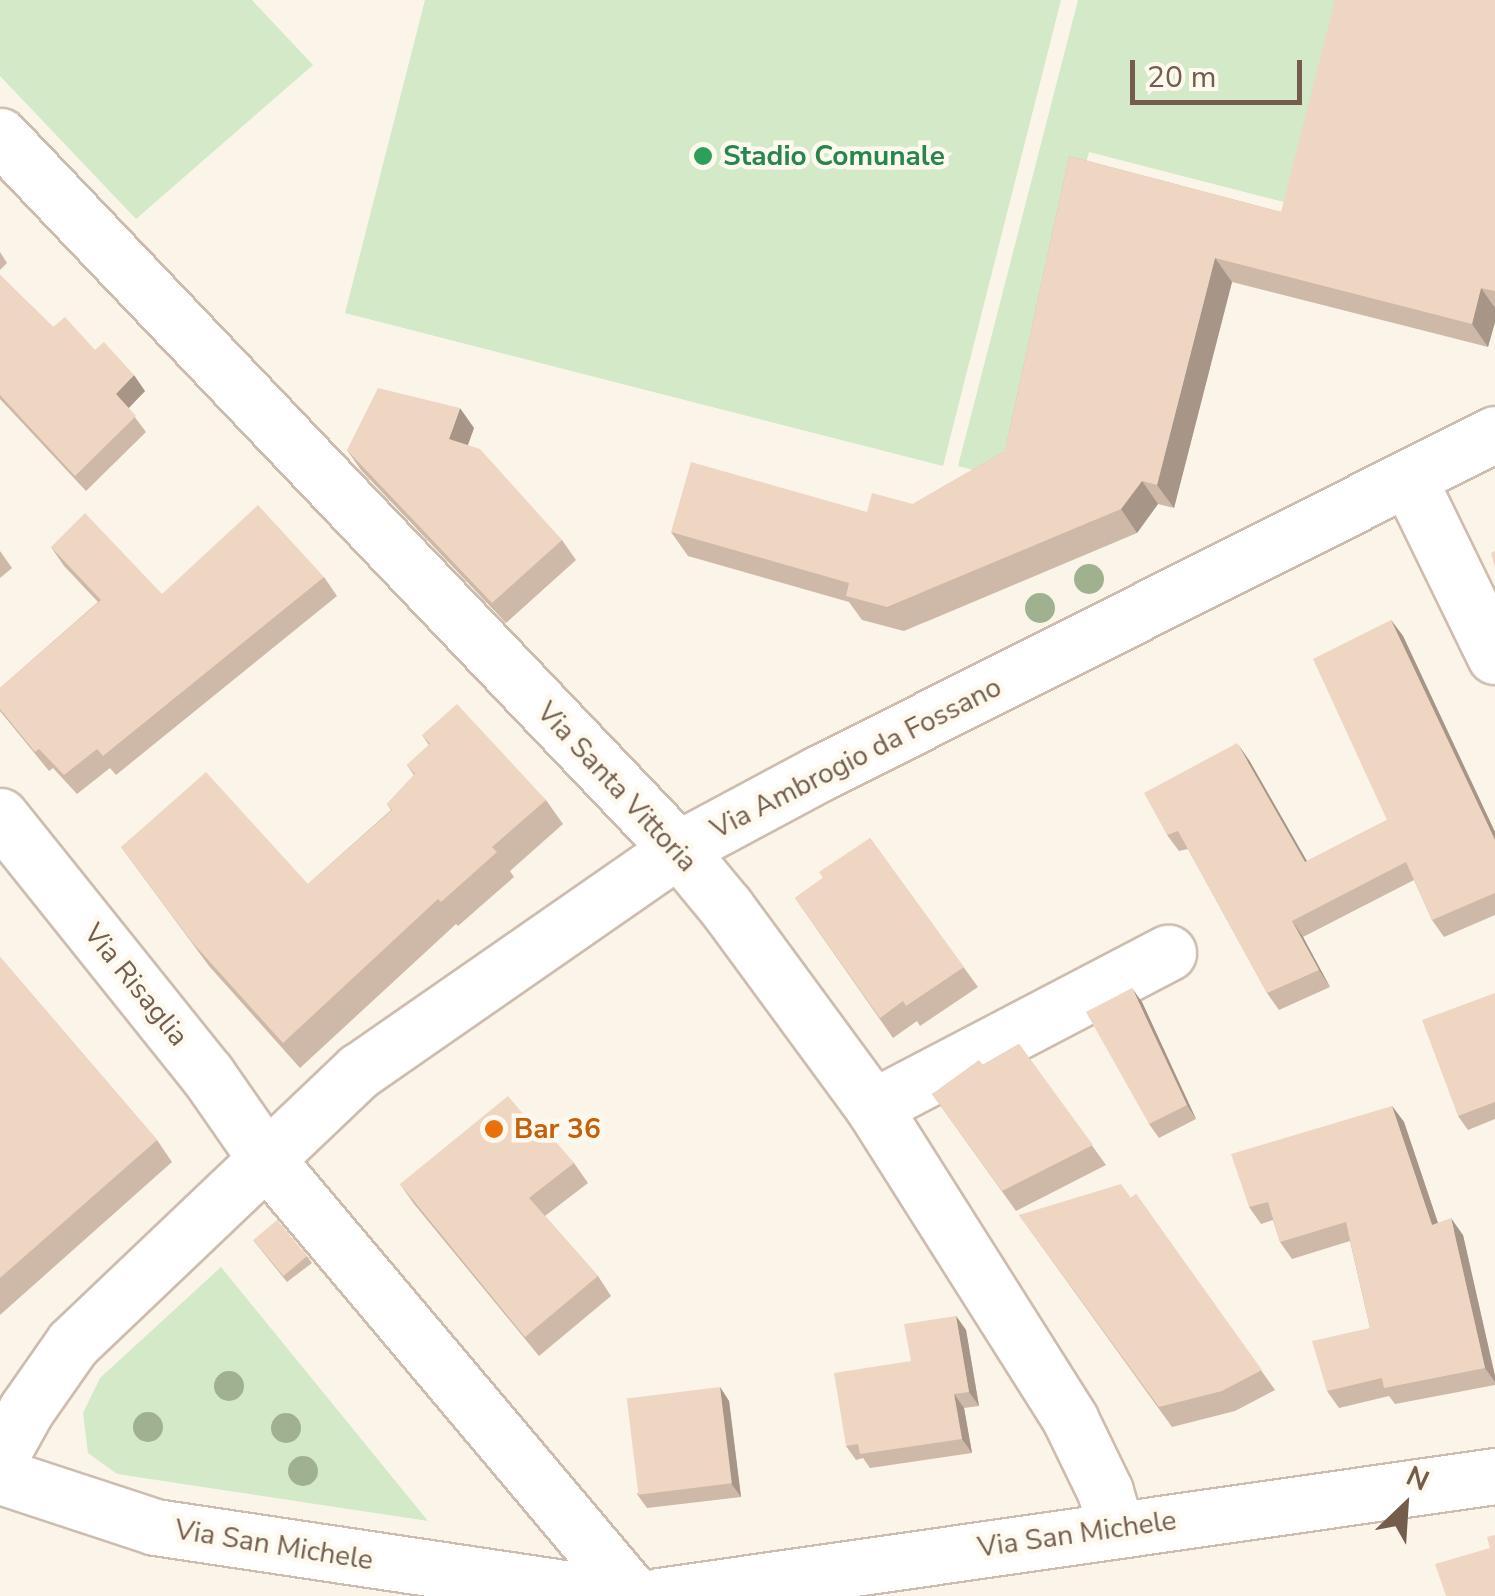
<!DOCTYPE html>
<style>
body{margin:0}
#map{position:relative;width:1495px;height:1596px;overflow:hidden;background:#fbf5e9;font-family:"Nunito Sans",sans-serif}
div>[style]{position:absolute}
.green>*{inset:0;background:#d3e9c7}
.roads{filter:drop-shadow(2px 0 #cdbdaf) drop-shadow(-2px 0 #cdbdaf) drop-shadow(0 2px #cdbdaf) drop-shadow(0 -2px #cdbdaf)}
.minor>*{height:55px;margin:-27.5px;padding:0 27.5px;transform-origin:27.5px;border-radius:27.5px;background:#fff}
.trees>*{width:30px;height:30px;margin:-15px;border-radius:50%;background:#9fb18f}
.wall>*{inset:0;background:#ceb8a7}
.shaded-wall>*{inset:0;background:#a79688}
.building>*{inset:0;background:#efd6c2;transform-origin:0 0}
.dots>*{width:28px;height:28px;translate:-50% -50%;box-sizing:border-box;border:5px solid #fef9ef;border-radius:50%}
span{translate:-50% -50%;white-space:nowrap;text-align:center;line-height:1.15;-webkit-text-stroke:9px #fef9ef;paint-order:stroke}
.leisure-label{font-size:28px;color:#27864d;font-weight:700}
.left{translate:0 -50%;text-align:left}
.street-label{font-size:28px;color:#745d4d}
.food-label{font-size:28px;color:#c56008;font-weight:700}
.north{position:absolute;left:1355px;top:1456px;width:100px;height:100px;-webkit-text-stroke:8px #fef9ef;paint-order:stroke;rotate:25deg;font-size:28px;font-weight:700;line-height:40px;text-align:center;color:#745d4d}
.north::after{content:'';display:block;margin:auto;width:35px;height:45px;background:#745d4d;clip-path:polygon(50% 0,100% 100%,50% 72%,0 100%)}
.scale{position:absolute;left:1130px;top:60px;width:172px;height:45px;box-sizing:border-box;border:5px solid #745d4d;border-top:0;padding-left:12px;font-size:30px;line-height:35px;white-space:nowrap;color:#745d4d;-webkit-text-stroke:8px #fef9ef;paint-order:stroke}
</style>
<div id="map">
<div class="green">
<div style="clip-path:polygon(0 0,252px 0,313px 65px,136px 219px,0 76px)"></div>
<div style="clip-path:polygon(425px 0,1061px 0,943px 466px,345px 313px)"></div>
<div style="clip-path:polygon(1078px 0,1345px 0,1288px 203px,1089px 152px,1003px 478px,958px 466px)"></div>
<div style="clip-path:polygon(221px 1267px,428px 1521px,117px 1474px,88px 1453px,83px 1413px,100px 1378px)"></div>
</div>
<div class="roads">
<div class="minor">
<div style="left:0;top:136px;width:984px;rotate:46.44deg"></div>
<div style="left:678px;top:849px;width:75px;rotate:50.4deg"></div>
<div style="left:726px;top:907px;width:248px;rotate:53.7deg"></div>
<div style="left:873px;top:1107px;width:369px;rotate:57.7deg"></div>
<div style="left:1070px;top:1419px;width:80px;rotate:64.1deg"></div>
<div style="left:1105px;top:1491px;width:37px;rotate:74deg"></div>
<div style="left:1409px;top:480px;width:196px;rotate:64deg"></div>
<div style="left:0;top:816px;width:331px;rotate:51.3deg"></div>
<div style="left:207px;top:1074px;width:103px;rotate:55.2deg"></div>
<div style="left:266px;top:1159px;width:571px;rotate:49.9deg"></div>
<div style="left:873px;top:1107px;width:333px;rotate:-27.6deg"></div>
<div style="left:0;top:1457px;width:54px;rotate:-61deg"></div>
<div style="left:26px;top:1410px;width:82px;rotate:-55deg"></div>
<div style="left:73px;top:1343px;width:395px;rotate:-43.6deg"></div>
<div style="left:359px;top:1071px;width:389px;rotate:-34.8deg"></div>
<div style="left:678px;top:849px;width:161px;rotate:-28.2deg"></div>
<div style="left:820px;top:773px;width:755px;rotate:-26.67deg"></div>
<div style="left:0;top:1476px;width:163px;rotate:18.2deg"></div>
<div style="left:155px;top:1527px;width:464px;rotate:8.5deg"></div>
<div style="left:659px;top:1596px;width:845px;rotate:-8.17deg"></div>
</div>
</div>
<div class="trees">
<div style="left:1089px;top:579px"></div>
<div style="left:1040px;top:608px"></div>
<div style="left:229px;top:1386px"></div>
<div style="left:148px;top:1427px"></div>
<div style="left:286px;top:1428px"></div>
<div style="left:303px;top:1471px"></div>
</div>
<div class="wall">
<div style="clip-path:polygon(1495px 0,1495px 322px,1488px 347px,1232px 282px,1174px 508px,1158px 504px,1137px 533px,904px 631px,862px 620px,849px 602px,688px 556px,671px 532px,867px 512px,913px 504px,1005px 451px,1069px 156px,1281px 212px)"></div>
<div style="clip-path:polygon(0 252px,7px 263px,0 270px)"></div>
<div style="clip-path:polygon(0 275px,53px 327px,95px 350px,145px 391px,128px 408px,146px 432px,86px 491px,0 399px)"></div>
<div style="clip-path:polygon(474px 428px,468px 445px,562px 540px,576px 560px,506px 623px,361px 470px,347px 450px)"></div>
<div style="clip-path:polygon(51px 547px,162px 594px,324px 577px,337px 596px,116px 775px,110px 768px,77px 794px,53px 768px,49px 771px,0 711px,0 688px,98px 602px,64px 566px)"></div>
<div style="clip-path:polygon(0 551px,12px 568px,0 578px)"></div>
<div style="clip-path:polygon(1391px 620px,1403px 636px,1495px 832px,1495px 915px,1444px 937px,1432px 920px,1414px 880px,1303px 937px,1330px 987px,1279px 1010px,1267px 993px,1188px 849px,1179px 851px,1167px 835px,1249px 760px,1307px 861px,1387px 820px)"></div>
<div style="clip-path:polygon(422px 735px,546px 800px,563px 824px,510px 871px,514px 877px,458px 926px,456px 924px,300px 1068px,209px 966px,121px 847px,308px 884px,391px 810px,387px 804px,414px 775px,407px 765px,429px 745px)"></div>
<div style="clip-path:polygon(870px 838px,978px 987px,920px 1026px,917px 1021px,893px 1038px,795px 898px,823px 878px)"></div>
<div style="clip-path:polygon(0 957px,157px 1140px,172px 1162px,0 1315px)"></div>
<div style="clip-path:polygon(1495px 993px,1495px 1119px,1468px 1130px,1458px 1116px)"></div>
<div style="clip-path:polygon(1142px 1002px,1196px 1119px,1159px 1138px,1149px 1124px)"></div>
<div style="clip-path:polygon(1019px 1044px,1106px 1165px,1016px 1211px,932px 1094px)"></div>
<div style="clip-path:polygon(1392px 1106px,1404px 1122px,1438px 1223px,1463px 1235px,1495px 1376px,1495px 1385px,1395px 1404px,1389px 1396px,1339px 1408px,1327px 1391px,1370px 1328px,1350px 1241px,1292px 1259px,1280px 1242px,1273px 1220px,1261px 1224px,1249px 1207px)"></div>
<div style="clip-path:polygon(535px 1128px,574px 1163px,588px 1183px,545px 1216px,598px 1276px,611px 1296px,539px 1356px,414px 1204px,400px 1184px)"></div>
<div style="clip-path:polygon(1136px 1194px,1275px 1390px,1235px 1411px,1172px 1427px,1019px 1215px,1131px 1198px)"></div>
<div style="clip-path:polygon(253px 1240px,307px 1256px,312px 1263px,287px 1282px)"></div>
<div style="clip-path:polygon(956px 1316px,966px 1330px,979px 1406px,964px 1408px,972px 1453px,870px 1468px,863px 1458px,856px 1460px,846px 1446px,911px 1361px)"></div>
<div style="clip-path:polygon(720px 1387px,729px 1401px,741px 1497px,647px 1508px,637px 1494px)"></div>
</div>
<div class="shaded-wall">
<div style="clip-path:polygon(1215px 258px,1232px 282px,1174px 508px,1157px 485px)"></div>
<div style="clip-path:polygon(1481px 288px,1495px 308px,1495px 322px,1488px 347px,1472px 324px)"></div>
<div style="clip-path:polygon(134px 375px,145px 391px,127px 410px,116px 394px)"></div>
<div style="clip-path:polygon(460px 408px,474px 428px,463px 458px,449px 439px)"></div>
<div style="clip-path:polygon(1142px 481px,1158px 504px,1137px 533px,1121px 509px)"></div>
<div style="clip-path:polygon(1391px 620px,1403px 636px,1495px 832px,1495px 840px)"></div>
<div style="clip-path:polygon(1237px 743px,1249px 760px,1317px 879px,1305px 862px)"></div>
<div style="clip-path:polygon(1292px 921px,1303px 937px,1330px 987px,1319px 970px)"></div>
<div style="clip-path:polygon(1132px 988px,1142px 1002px,1196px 1119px,1187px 1105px)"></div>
<div style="clip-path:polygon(1392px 1106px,1404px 1122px,1444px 1241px,1432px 1225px)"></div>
<div style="clip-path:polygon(1451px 1218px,1463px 1235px,1495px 1376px,1495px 1382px,1485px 1368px)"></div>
<div style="clip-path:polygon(956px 1316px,966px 1330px,979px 1406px,969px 1392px)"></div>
<div style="clip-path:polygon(720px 1387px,729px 1401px,741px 1497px,731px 1483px)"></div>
<div style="clip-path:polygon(954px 1394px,964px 1408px,972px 1453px,962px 1439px)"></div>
</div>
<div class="building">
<div style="clip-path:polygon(1335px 0,1495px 0,1495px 291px,1481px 288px,1472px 324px,1215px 258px,1157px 485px,1142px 481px,1121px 509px,887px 607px,846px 596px,849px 583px,671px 532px,691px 462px,867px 512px,872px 493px,913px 504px,1005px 451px,1069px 156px,1281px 212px)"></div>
<div style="clip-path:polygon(0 275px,53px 327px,65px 317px,95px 350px,104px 342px,134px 375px,116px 394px,136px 416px,75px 476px,0 395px)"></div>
<div style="clip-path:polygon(378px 388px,460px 408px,449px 439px,480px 449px,562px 540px,492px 603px,347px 450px)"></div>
<div style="clip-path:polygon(258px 505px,324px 577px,103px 756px,97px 749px,64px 775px,39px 749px,35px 752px,0 709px,0 688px,101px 600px,51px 547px,85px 513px,162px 594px)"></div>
<div style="clip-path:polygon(1495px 551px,1495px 568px,1491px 553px)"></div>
<div style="clip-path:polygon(1391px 620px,1495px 840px,1495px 893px,1432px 920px,1406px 862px,1292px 921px,1319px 970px,1267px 993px,1178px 831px,1167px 835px,1144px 793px,1237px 743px,1305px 862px,1387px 820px,1313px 659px)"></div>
<div style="clip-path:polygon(457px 704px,546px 800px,492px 847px,497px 852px,441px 902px,438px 899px,283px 1043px,192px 942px,121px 847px,206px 772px,308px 884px,392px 810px,387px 804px,415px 774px,407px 765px,430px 744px,422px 735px)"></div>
<div style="clip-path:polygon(870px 838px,964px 967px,906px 1006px,903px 1001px,880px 1018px,795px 898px,823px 878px,819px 872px)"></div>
<div style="clip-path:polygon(0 957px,157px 1140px,0 1278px)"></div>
<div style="clip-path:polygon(1132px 988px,1187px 1105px,1149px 1124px,1086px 1012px)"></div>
<div style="clip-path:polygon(1495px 993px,1495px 1102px,1458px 1116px,1422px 1020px)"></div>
<div style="clip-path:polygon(1019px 1044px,1093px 1145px,1002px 1191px,932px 1094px,979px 1060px,983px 1065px)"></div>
<div style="clip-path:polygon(508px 1096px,535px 1128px,540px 1123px,574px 1163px,529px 1198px,598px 1276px,525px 1337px,400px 1184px)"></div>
<div style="clip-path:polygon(1392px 1106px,1432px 1225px,1451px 1218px,1485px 1368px,1384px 1388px,1382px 1378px,1327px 1391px,1312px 1341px,1370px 1328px,1346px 1222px,1280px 1242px,1268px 1202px,1249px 1207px,1231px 1154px)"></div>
<div style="clip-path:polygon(1121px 1184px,1131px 1198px,1136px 1194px,1262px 1370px,1222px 1391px,1159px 1407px,1019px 1215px)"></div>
<div style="left:277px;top:1220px;width:47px;height:31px;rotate:50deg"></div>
<div style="clip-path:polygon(956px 1316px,969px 1392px,954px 1394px,962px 1439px,860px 1454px,858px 1444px,846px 1446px,834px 1373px,911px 1361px,904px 1324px)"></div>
<div style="left:720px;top:1387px;width:97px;height:94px;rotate:83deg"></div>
<div style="clip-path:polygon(1495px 1535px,1495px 1596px,1446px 1596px,1435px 1564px,1490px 1548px,1487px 1537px)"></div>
</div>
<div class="dots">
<div style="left:703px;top:156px;background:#2e9e5b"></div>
<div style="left:494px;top:1129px;background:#e8710a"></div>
</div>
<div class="leisure-label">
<span class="left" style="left:723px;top:156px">Stadio Comunale</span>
</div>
<div class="street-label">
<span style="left:856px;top:758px;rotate:-27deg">Via Ambrogio da Fossano</span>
<span style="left:617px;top:787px;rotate:47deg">Via Santa Vittoria</span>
<span style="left:136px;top:985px;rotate:51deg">Via Risaglia</span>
<span style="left:1077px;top:1534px;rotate:-8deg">Via San Michele</span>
<span style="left:274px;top:1545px;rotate:9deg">Via San Michele</span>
</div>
<div class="food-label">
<span class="left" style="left:514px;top:1129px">Bar 36</span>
</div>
<div class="north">N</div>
<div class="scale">20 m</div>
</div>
